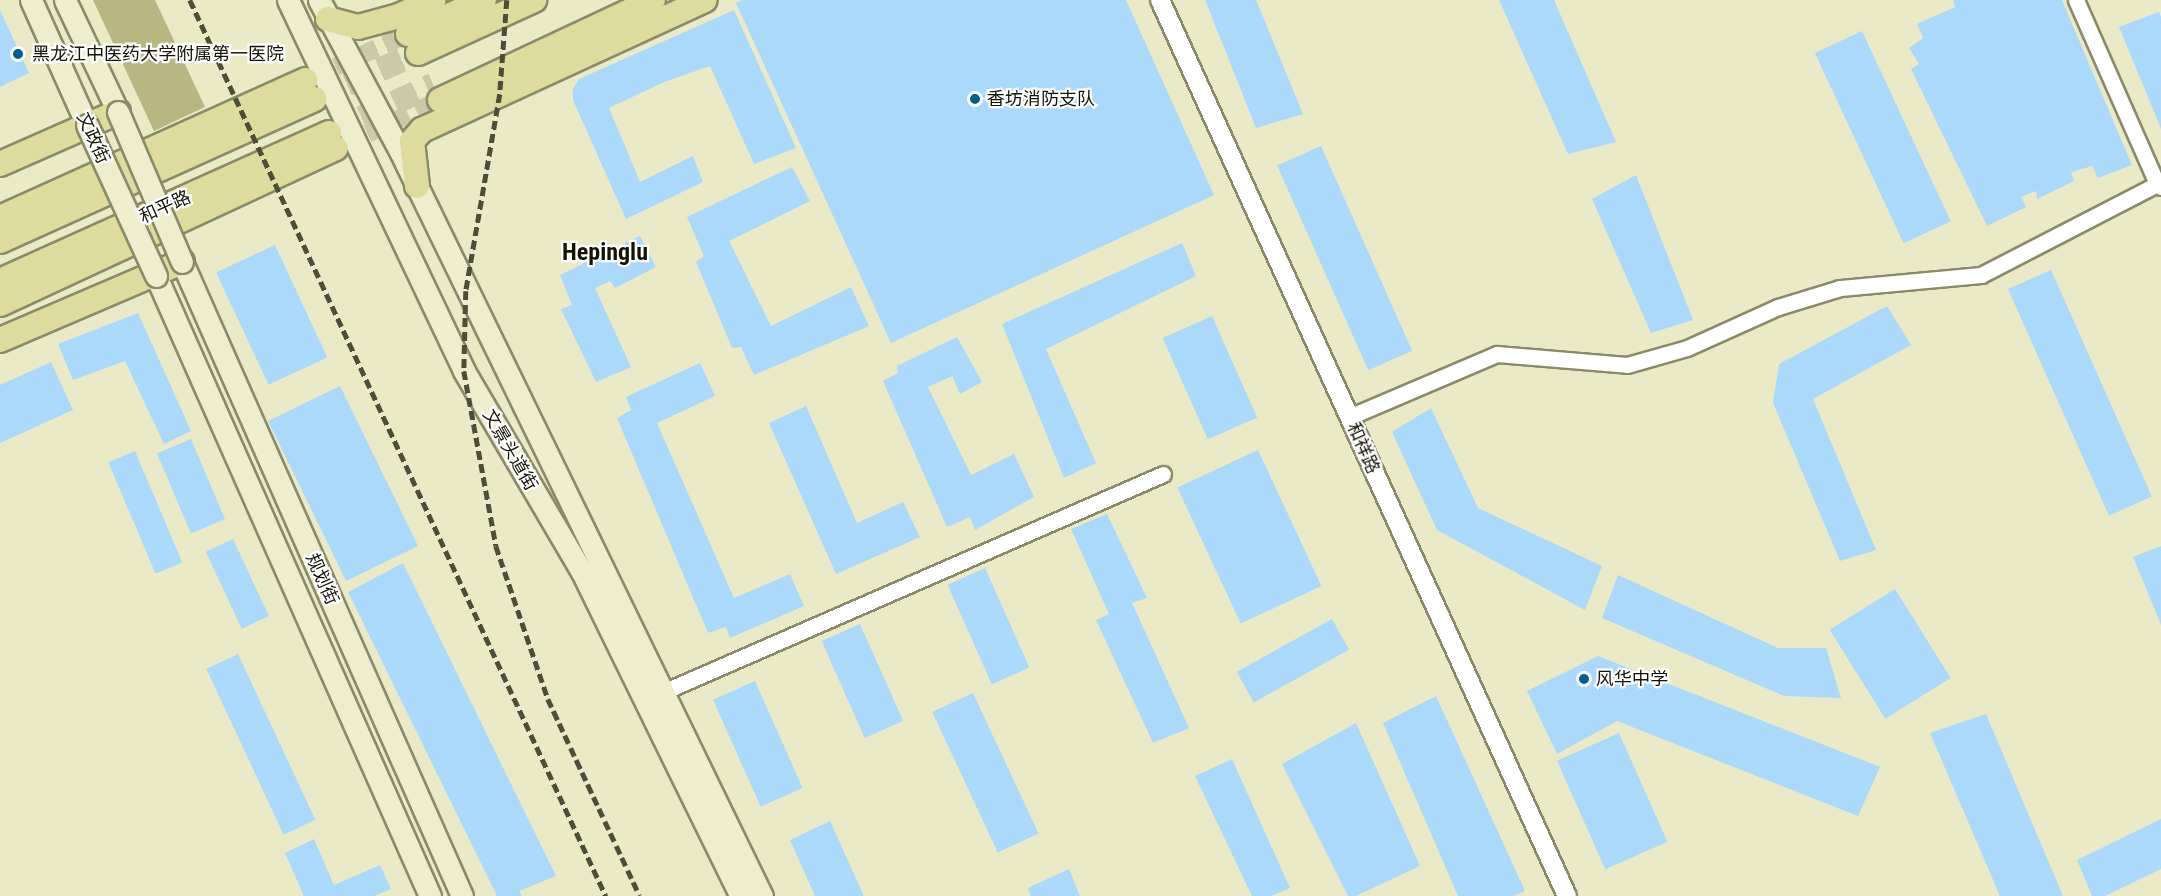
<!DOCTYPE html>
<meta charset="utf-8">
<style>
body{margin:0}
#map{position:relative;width:2161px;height:896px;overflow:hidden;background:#eaeac6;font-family:"Roboto Condensed","Noto Sans SC",sans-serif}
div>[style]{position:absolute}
.green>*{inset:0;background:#b8b784}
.building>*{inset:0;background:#aad9fc;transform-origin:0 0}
.tertiary-tunnel>*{height:18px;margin-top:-9px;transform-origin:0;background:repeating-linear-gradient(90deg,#cacaa9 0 18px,transparent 0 27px)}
.primary-tunnel>*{height:24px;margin-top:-12px;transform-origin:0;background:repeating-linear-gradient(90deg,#cacaa9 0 24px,transparent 0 36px)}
.roads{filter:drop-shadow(2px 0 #8a8a69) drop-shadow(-2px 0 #8a8a69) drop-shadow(0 2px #8a8a69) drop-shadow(0 -2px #8a8a69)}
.minor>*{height:15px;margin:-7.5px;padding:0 7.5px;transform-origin:7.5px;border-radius:7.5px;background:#fff}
.tertiary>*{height:18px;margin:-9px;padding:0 9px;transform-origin:9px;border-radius:9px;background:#fff}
.secondary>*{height:21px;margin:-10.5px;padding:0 10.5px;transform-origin:10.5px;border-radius:10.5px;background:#eeedce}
.primary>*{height:24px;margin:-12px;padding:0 12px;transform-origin:12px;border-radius:12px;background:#dddb9d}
.rail>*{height:4.5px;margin-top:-2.25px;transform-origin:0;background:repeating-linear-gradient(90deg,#4d4d3a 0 9px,transparent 0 13.5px)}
.bridges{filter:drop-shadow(2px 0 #8a8a69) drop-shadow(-2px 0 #8a8a69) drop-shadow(0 2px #8a8a69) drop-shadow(0 -2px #8a8a69)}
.secondary-bridge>*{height:21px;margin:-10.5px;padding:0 10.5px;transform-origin:10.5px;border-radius:10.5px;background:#eeedce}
.dots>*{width:16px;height:16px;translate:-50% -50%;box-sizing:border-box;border:3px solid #fff;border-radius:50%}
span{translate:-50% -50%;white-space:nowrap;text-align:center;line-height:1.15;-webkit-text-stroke:4.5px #fff;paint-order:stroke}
.poi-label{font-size:18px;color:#131306}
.left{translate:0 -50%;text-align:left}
.street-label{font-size:18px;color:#131306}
.district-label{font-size:24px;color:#131306;font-weight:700}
</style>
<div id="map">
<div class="green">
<div style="clip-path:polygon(93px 0,155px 0,205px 107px,154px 131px)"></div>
</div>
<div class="building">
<div style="clip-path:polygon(743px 0,1126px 0,1214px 195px,891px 343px,736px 3px)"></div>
<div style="clip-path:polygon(1205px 0,1256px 0,1303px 114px,1256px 128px)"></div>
<div style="clip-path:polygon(1499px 0,1554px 0,1616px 142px,1568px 154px)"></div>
<div style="clip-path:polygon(1953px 0,2062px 0,2132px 165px,2098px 178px,2092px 166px,2071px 172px,2074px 181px,2037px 199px,2036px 191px,2021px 197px,2026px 207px,1987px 226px,1911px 69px,1919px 64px,1909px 48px,1923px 38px,1917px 24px,1955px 7px)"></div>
<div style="clip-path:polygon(0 10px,29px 73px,0 87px)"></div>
<div style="clip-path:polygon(734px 10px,796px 148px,754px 164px,710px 66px,664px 82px,609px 108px,640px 182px,693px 156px,703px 182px,626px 219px,573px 100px,573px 89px,579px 79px)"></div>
<div style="clip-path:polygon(2159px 12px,2161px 17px,2161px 129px,2119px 27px)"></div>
<div style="left:1862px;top:31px;width:210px;height:52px;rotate:65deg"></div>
<div style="left:1321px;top:146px;width:224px;height:48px;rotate:66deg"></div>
<div style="clip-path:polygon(792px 167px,810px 201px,729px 241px,771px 326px,851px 287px,869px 326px,754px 375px,741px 347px,732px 348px,696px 262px,704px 256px,687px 217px)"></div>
<div style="clip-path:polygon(1636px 175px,1693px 320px,1651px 333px,1592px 199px)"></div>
<div style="clip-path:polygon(640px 236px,656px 267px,615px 288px,610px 281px,595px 288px,631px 367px,596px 382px,561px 309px,572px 305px,560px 275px)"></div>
<div style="clip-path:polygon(1182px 243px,1196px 276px,1046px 349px,1096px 463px,1064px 478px,1002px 324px)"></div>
<div style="left:275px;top:245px;width:124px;height:65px;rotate:65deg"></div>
<div style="left:2051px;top:270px;width:248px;height:47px;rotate:66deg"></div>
<div style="clip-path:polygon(1887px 306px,1911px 345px,1813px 399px,1876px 550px,1840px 561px,1773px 403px,1779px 364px)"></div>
<div style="clip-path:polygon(138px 313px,191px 431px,164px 444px,125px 361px,73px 380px,58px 344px)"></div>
<div style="left:1212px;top:316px;width:111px;height:54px;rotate:66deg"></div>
<div style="clip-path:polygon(957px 337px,982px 382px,960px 394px,952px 376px,928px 387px,971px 475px,1014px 454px,1034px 497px,975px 530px,970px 517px,947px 527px,883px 381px,898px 373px,897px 366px)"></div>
<div style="clip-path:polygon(51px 362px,73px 410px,0 443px,0 385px)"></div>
<div style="clip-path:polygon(700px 363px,715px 396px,657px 423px,734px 598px,790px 574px,804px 606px,730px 638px,726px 627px,708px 633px,617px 418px,631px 410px,626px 397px)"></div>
<div style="left:340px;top:386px;width:178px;height:80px;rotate:64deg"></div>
<div style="clip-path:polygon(806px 406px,857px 523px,903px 502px,920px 537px,836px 574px,769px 423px)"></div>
<div style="clip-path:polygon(1431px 408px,1478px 508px,1602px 566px,1585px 610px,1437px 530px,1392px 432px)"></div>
<div style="left:191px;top:439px;width:87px;height:37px;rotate:67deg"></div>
<div style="left:1258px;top:450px;width:150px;height:89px;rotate:65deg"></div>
<div style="left:135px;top:451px;width:121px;height:29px;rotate:67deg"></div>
<div style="clip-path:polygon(1107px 514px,1147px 598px,1132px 603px,1189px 728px,1153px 743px,1096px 620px,1109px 614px,1071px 529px)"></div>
<div style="left:233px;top:539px;width:85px;height:30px;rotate:65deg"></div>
<div style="clip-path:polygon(2161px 546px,2161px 625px,2133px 557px)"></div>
<div style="clip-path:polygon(403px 563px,556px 876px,519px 891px,522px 896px,497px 896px,348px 592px)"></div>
<div style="left:985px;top:568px;width:109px;height:41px;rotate:66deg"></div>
<div style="clip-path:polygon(1618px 575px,1778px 648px,1826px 648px,1841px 698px,1784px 696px,1602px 618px)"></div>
<div style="left:1895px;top:589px;width:105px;height:77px;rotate:58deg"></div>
<div style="left:1332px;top:619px;width:35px;height:109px;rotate:61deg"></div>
<div style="left:860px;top:624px;width:106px;height:42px;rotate:66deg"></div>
<div style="left:238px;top:654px;width:183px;height:35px;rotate:65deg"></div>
<div style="clip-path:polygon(1598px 656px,1880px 767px,1858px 816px,1617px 721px,1557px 754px,1527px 691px)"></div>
<div style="left:755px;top:681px;width:117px;height:46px;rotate:66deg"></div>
<div style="left:973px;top:693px;width:155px;height:45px;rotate:65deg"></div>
<div style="clip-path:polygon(1436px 696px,1525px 891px,1513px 896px,1458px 896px,1383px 723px)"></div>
<div style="clip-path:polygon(1986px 714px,2063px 896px,2000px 896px,1930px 733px)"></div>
<div style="clip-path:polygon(1356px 723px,1420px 866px,1356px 896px,1348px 896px,1282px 764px)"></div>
<div style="left:1619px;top:733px;width:119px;height:68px;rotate:66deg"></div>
<div style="clip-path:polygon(1232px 759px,1290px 888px,1271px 896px,1252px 896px,1195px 776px)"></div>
<div style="clip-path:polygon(2161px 819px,2161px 869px,2105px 896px,2092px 896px,2077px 860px)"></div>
<div style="clip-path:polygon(830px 821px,864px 896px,815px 896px,790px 840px)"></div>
<div style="clip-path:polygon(314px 839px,334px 885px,380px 865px,391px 889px,374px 896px,304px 896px,285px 853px)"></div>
<div style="clip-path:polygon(1069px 869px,1080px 896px,1031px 896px,1028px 888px)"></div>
</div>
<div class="tertiary-tunnel">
<div style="left:311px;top:78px;width:107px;rotate:-24.4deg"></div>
<div style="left:343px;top:145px;width:107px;rotate:-24.9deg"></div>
</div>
<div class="primary-tunnel">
<div style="left:314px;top:99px;width:114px;rotate:-23.9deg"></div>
<div style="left:329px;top:133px;width:115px;rotate:-24.8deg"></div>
</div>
<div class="roads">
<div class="minor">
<div style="left:2076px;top:0;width:201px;rotate:66.2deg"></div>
<div style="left:1349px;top:417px;width:161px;rotate:-23.1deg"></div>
<div style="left:1497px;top:354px;width:130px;rotate:4.8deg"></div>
<div style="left:1627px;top:365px;width:62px;rotate:-15.8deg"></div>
<div style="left:1687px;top:348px;width:100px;rotate:-24.3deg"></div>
<div style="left:1778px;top:307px;width:65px;rotate:-17deg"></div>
<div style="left:1840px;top:288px;width:142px;rotate:-5.3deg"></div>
<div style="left:1981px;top:275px;width:198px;rotate:-27.3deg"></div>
<div style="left:2157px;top:184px;width:5px;rotate:37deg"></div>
<div style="left:656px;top:695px;width:553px;rotate:-23.55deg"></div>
</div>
<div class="tertiary">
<div style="left:1160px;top:0;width:984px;rotate:65.57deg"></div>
</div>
<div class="secondary">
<div style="left:31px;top:0;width:137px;rotate:65.9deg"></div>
<div style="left:65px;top:0;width:124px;rotate:64.7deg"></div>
<div style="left:288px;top:0;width:411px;rotate:64.6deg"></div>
<div style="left:464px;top:371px;width:233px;rotate:59.6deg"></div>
<div style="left:582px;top:572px;width:361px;rotate:63.9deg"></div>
<div style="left:319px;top:0;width:174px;rotate:61.8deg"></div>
<div style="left:401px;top:153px;width:826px;rotate:64.09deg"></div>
<div style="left:182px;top:262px;width:693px;rotate:66.17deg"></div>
<div style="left:156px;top:276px;width:678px;rotate:66.16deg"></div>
</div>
<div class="primary">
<div style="left:328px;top:19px;width:31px;rotate:15deg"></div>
<div style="left:358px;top:27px;width:42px;rotate:-15deg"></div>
<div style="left:399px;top:16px;width:38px;rotate:-25deg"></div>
<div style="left:408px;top:34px;width:83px;rotate:-24.1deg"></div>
<div style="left:418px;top:53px;width:128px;rotate:-24.6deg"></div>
<div style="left:440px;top:100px;width:235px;rotate:-25.1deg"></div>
<div style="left:0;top:164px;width:129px;rotate:-23.8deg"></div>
<div style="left:417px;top:186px;width:45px;rotate:-96.3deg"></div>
<div style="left:412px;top:141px;width:15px;rotate:-48deg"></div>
<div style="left:422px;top:130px;width:311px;rotate:-24.7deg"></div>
<div style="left:0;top:218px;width:335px;rotate:-24.3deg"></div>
<div style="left:0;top:241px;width:345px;rotate:-24.3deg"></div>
<div style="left:0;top:281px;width:361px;rotate:-24.2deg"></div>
<div style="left:0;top:304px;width:370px;rotate:-24.9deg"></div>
<div style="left:0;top:340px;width:198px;rotate:-23.2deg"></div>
</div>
</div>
<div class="rail">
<div style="left:190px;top:0;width:988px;rotate:65.1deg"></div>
<div style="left:507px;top:0;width:94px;rotate:94.3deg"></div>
<div style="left:500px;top:94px;width:200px;rotate:99.8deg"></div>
<div style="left:466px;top:291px;width:80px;rotate:91.4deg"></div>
<div style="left:464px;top:371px;width:178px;rotate:79.6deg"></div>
<div style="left:496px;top:546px;width:162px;rotate:71.2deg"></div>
<div style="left:548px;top:699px;width:217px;rotate:65deg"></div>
</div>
<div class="bridges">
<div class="secondary-bridge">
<div style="left:118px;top:112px;width:163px;rotate:66.9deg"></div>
<div style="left:87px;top:125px;width:166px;rotate:65.4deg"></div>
</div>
</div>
<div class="dots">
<div style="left:18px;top:54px;background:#005f8f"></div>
<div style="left:975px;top:99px;background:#005f8f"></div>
<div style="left:1584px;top:679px;background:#005f8f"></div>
</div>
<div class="poi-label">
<span class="left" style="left:32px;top:54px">黑龙江中医药大学附属第一医院</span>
<span class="left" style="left:987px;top:99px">香坊消防支队</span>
<span class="left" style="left:1596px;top:679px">风华中学</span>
</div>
<div class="street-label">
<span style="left:93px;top:138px;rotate:66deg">文政街</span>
<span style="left:165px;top:207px;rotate:-24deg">和平路</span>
<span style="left:1363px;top:448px;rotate:66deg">和祥路</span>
<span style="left:510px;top:450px;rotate:60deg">文景头道街</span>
<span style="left:322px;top:579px;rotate:66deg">规划街</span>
</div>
<div class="district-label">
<span style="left:605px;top:253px">Hepinglu</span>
</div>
</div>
